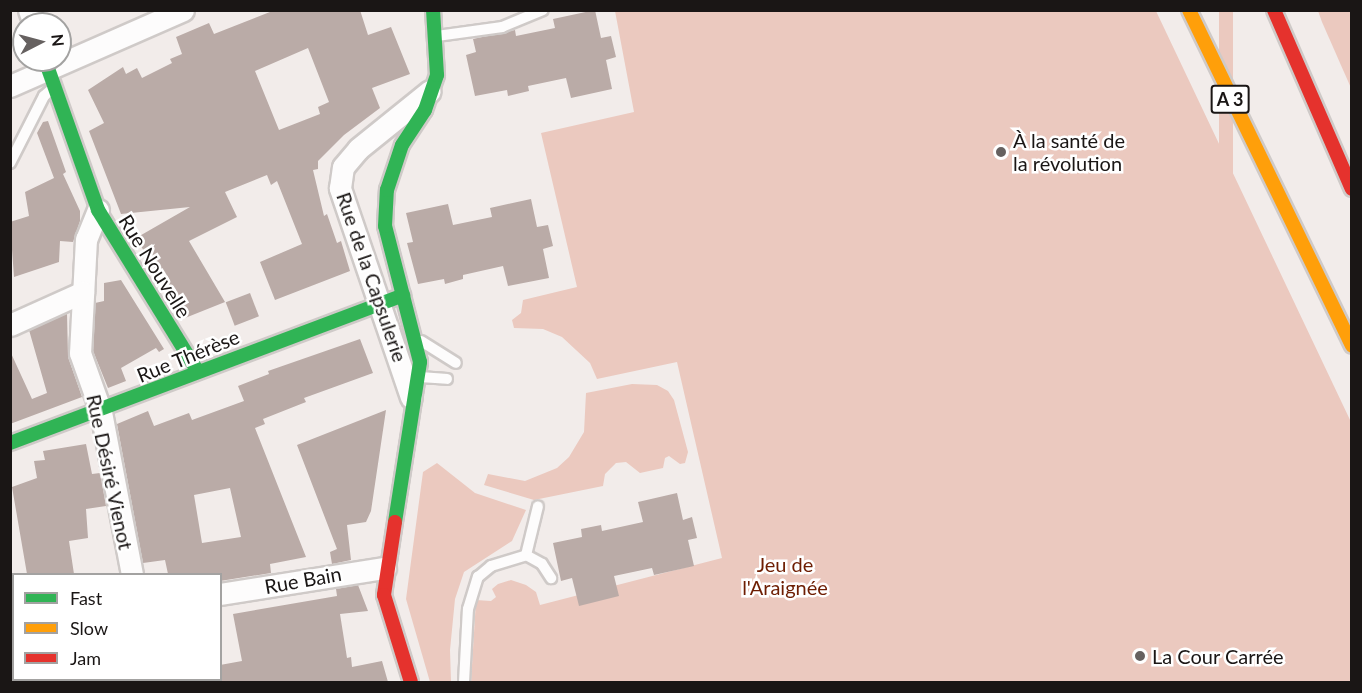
<!DOCTYPE html>
<meta charset="utf-8">
<style>
body{margin:0}
#map{position:relative;width:1362px;height:693px;overflow:hidden;background:#f2ecea;font-family:Lato,sans-serif}
div>[style]{position:absolute}
.green>*{inset:0;background:#ebc9bf;transform-origin:0 0}
.building>*{inset:0;background:#baaba7;transform-origin:0 0}
.roads{filter:drop-shadow(2px 0 #cfcac8) drop-shadow(-2px 0 #cfcac8) drop-shadow(0 2px #cfcac8) drop-shadow(0 -2px #cfcac8)}
.lane>*{height:10px;margin:-5px;padding:0 5px;transform-origin:5px;border-radius:5px;background:#fdfcfc}
.street>*{height:21px;margin:-10.5px;padding:0 10.5px;transform-origin:10.5px;border-radius:10.5px;background:#fdfcfc}
.fast>*{height:14px;margin:-7px;padding:0 7px;transform-origin:7px;border-radius:7px;background:#30b455}
.slow>*{height:14px;margin:-7px;padding:0 7px;transform-origin:7px;border-radius:7px;background:#ff9f0a}
.jam>*{height:14px;margin:-7px;padding:0 7px;transform-origin:7px;border-radius:7px;background:#e5322d}
.dots>*{width:16px;height:16px;translate:-50% -50%;box-sizing:border-box;border:3px solid #fff;border-radius:50%}
span{translate:-50% -50%;white-space:nowrap;text-align:center;line-height:1.15;-webkit-text-stroke:5px #fff;paint-order:stroke}
.shield-label span{padding:2px 4px;background:#fff;border:2px solid;border-radius:4px;-webkit-text-stroke-width:0}
.shield-label{font-size:18px;color:#1a1615;font-weight:700}
.poi-label{font-size:20px;color:#1a1615}
.left{translate:0 -50%;text-align:left}
.street-label{font-size:20px;color:#1a1615}
.park-label{font-size:20px;color:#6e1e03}
.frame{position:absolute;inset:0;border:12px solid #1a1615;pointer-events:none}
.legend{position:absolute;left:12px;top:573px;width:210px;height:108px;box-sizing:border-box;background:#fff;border:2px solid #a3a2a1;margin:0;padding:8px 10px;list-style:none;font-size:18px;color:#1a1615}
.legend li{display:flex;align-items:center;gap:12px;height:30px}
.legend b{width:30px;border:2px solid #a3a2a1}
.north{position:absolute;left:12px;top:12px;width:60px;height:60px;box-sizing:border-box;background:#fff;border:2px solid #a3a2a1;border-radius:50%;rotate:84deg;font-size:16px;font-weight:700;line-height:24px;text-align:center;color:#1a1615}
.north::after{content:'';display:block;margin:auto;width:21px;height:27px;background:#666160;clip-path:polygon(50% 0,100% 100%,50% 72%,0 100%)}
</style>
<div id="map">
<div class="green">
<div style="clip-path:polygon(615px 11px,1156px 11px,1351px 422px,1351px 682px,471px 682px,476px 600px,491px 601px,496px 597px,492px 589px,498px 584px,511px 580px,526px 585px,536px 592px,540px 605px,722px 558px,677px 362px,597px 379px,590px 363px,562px 337px,543px 329px,514px 328px,512px 320px,521px 313px,523px 300px,577px 287px,541px 133px,634px 112px)"></div>
<div style="left:1219px;top:11px;width:14px;height:300px"></div>
<div style="clip-path:polygon(1318px 11px,1351px 11px,1351px 88px,1322px 22px)"></div>
<div style="clip-path:polygon(632px 384px,657px 385px,668px 391px,674px 400px,688px 452px,685px 463px,680px 464px,669px 456px,665px 458px,663px 468px,640px 473px,626px 462px,616px 463px,605px 474px,603px 486px,534px 500px,484px 485px,488px 474px,525px 481px,557px 468px,569px 457px,584px 432px,586px 393px)"></div>
<div style="clip-path:polygon(437px 463px,475px 493px,526px 510px,512px 541px,464px 572px,455px 599px,450px 650px,451px 682px,430px 682px,406px 599px,423px 472px)"></div>
</div>
<div class="building">
<div style="clip-path:polygon(evenodd,275px 10px,360px 10px,368px 35px,391px 27px,410px 74px,372px 88px,380px 108px,344px 135px,318px 161px,318px 169px,313px 170px,324px 216px,327px 214px,337px 243px,341px 241px,350px 271px,275px 300px,260px 262px,302px 244px,277px 181px,271px 185px,267px 175px,225px 192px,237px 217px,189px 241px,225px 302px,185px 318px,136px 238px,190px 207px,121px 214px,89px 131px,104px 123px,88px 90px,123px 67px,126px 74px,137px 68px,142px 78px,172px 63px,170px 59px,182px 54px,176px 37px,209px 23px,214px 34px,275px 10px,308px 48px,329px 102px,318px 107px,320px 114px,279px 130px,255px 71px,308px 48px)"></div>
<div style="clip-path:polygon(595px 10px,601px 38px,611px 36px,616px 57px,606px 60px,612px 89px,571px 98px,566px 78px,528px 86px,529px 91px,508px 96px,507px 90px,475px 96px,466px 55px,476px 52px,473px 39px,515px 30px,516px 36px,555px 28px,553px 19px)"></div>
<div style="clip-path:polygon(48px 121px,66px 172px,63px 174px,80px 211px,80px 221px,73px 242px,60px 241px,59px 262px,14px 277px,10px 222px,29px 216px,25px 192px,54px 178px,37px 133px,43px 122px)"></div>
<div style="clip-path:polygon(531px 199px,537px 227px,548px 225px,553px 246px,543px 249px,549px 278px,508px 286px,503px 266px,463px 275px,463px 279px,445px 284px,444px 279px,418px 284px,407px 243px,413px 242px,406px 213px,448px 204px,453px 225px,492px 217px,490px 208px)"></div>
<div style="clip-path:polygon(121px 280px,164px 349px,159px 352px,156px 348px,121px 368px,126px 381px,108px 388px,93px 351px,95px 303px,104px 301px,104px 283px)"></div>
<div style="left:250px;top:293px;width:25px;height:26px;rotate:69deg"></div>
<div style="clip-path:polygon(67px 313px,68px 357px,82px 397px,10px 424px,10px 351px,32px 399px,47px 393px,29px 330px)"></div>
<div style="clip-path:polygon(evenodd,360px 339px,373px 373px,304px 398px,306px 402px,263px 419px,265px 424px,255px 428px,306px 557px,270px 564px,271px 573px,220px 581px,220px 574px,168px 574px,165px 560px,143px 563px,117px 424px,148px 411px,154px 426px,189px 413px,192px 420px,244px 401px,238px 386px,269px 374px,268px 371px,360px 339px,230px 488px,241px 537px,202px 543px,194px 495px,230px 488px)"></div>
<div style="clip-path:polygon(386px 410px,371px 511px,366px 522px,347px 525px,351px 560px,332px 564px,330px 552px,337px 549px,297px 445px)"></div>
<div style="clip-path:polygon(86px 444px,92px 474px,100px 473px,106px 506px,86px 509px,88px 538px,69px 541px,74px 574px,27px 574px,12px 487px,37px 478px,34px 461px,45px 460px,43px 451px)"></div>
<div style="clip-path:polygon(677px 493px,683px 520px,692px 517px,697px 538px,688px 540px,694px 566px,654px 575px,652px 568px,614px 576px,619px 596px,579px 606px,572px 578px,561px 581px,553px 543px,582px 537px,581px 529px,601px 525px,602px 531px,643px 522px,638px 502px)"></div>
<div style="clip-path:polygon(358px 585px,368px 611px,340px 614px,347px 658px,351px 657px,352px 667px,382px 661px,388px 682px,220px 682px,220px 665px,242px 661px,233px 614px,337px 596px,336px 589px)"></div>
</div>
<div class="roads">
<div class="lane">
<div style="left:437px;top:36px;width:66px;rotate:-7.9deg"></div>
<div style="left:502px;top:27px;width:44px;rotate:-22.5deg"></div>
<div style="left:10px;top:163px;width:75px;rotate:-63.1deg"></div>
<div style="left:44px;top:96px;width:11px;rotate:-41deg"></div>
<div style="left:421px;top:341px;width:41px;rotate:32.2deg"></div>
<div style="left:420px;top:377px;width:27px;rotate:4deg"></div>
<div style="left:526px;top:555px;width:50px;rotate:-76.2deg"></div>
<div style="left:464px;top:682px;width:73px;rotate:-86.9deg"></div>
<div style="left:468px;top:609px;width:34px;rotate:-73deg"></div>
<div style="left:478px;top:577px;width:17px;rotate:-40deg"></div>
<div style="left:491px;top:566px;width:37px;rotate:-17deg"></div>
<div style="left:526px;top:555px;width:18px;rotate:29deg"></div>
<div style="left:542px;top:564px;width:17px;rotate:57deg"></div>
</div>
<div class="street">
<div style="left:29px;top:10px;width:15px;rotate:70deg"></div>
<div style="left:10px;top:86px;width:189px;rotate:-23.7deg"></div>
<div style="left:98px;top:210px;width:31px;rotate:112deg"></div>
<div style="left:86px;top:239px;width:114px;rotate:93deg"></div>
<div style="left:80px;top:353px;width:63px;rotate:70.4deg"></div>
<div style="left:101px;top:412px;width:165px;rotate:79.2deg"></div>
<div style="left:10px;top:325px;width:80px;rotate:-24.3deg"></div>
<div style="left:411px;top:397px;width:221px;rotate:-108.8deg"></div>
<div style="left:340px;top:188px;width:21px;rotate:-82deg"></div>
<div style="left:343px;top:167px;width:23px;rotate:-50deg"></div>
<div style="left:358px;top:149px;width:92px;rotate:-38.9deg"></div>
<div style="left:220px;top:594px;width:167px;rotate:-9deg"></div>
<div style="left:10px;top:630px;width:4px;rotate:-14deg"></div>
<div style="left:148px;top:680px;width:2px;rotate:63deg"></div>
</div>
<div class="fast">
<div style="left:45px;top:60px;width:159px;rotate:70.5deg"></div>
<div style="left:98px;top:210px;width:190px;rotate:58.3deg"></div>
<div style="left:10px;top:443px;width:420px;rotate:-20.6deg"></div>
<div style="left:395px;top:522px;width:162px;rotate:-81.1deg"></div>
<div style="left:420px;top:362px;width:140px;rotate:-104.4deg"></div>
<div style="left:385px;top:226px;width:36px;rotate:-87deg"></div>
<div style="left:387px;top:190px;width:47px;rotate:-71.6deg"></div>
<div style="left:402px;top:145px;width:42px;rotate:-56.7deg"></div>
<div style="left:425px;top:110px;width:37px;rotate:-71deg"></div>
<div style="left:437px;top:75px;width:65px;rotate:-93.5deg"></div>
</div>
<div class="slow">
<div style="left:1189px;top:10px;width:373px;rotate:64.1deg"></div>
</div>
<div class="jam">
<div style="left:1274px;top:10px;width:195px;rotate:66.5deg"></div>
<div style="left:395px;top:522px;width:74px;rotate:98.6deg"></div>
<div style="left:384px;top:595px;width:91px;rotate:72.8deg"></div>
</div>
</div>
<div class="dots">
<div style="left:1001px;top:152px;background:#666160"></div>
<div style="left:1140px;top:656px;background:#666160"></div>
</div>
<div class="shield-label">
<span style="left:1230px;top:99px">A 3</span>
</div>
<div class="poi-label">
<span class="left" style="left:1013px;top:152px">À la santé de<br>la révolution</span>
<span class="left" style="left:1152px;top:656px">La Cour Carrée</span>
</div>
<div class="street-label">
<span style="left:155px;top:266px;rotate:58deg">Rue Nouvelle</span>
<span style="left:372px;top:277px;rotate:71deg">Rue de la Capsulerie</span>
<span style="left:188px;top:356px;rotate:-22deg">Rue Thérèse</span>
<span style="left:110px;top:472px;rotate:78deg">Rue Désiré Vienot</span>
<span style="left:303px;top:580px;rotate:-10deg">Rue Bain</span>
</div>
<div class="park-label">
<span style="left:785px;top:576px">Jeu de<br>l'Araignée</span>
</div>
<div class="frame"></div>
<ul class="legend">
<li><b style="height:8px;background:#30b455"></b>Fast</li>
<li><b style="height:8px;background:#ff9f0a"></b>Slow</li>
<li><b style="height:8px;background:#e5322d"></b>Jam</li>
</ul>
<div class="north">N</div>
</div>
